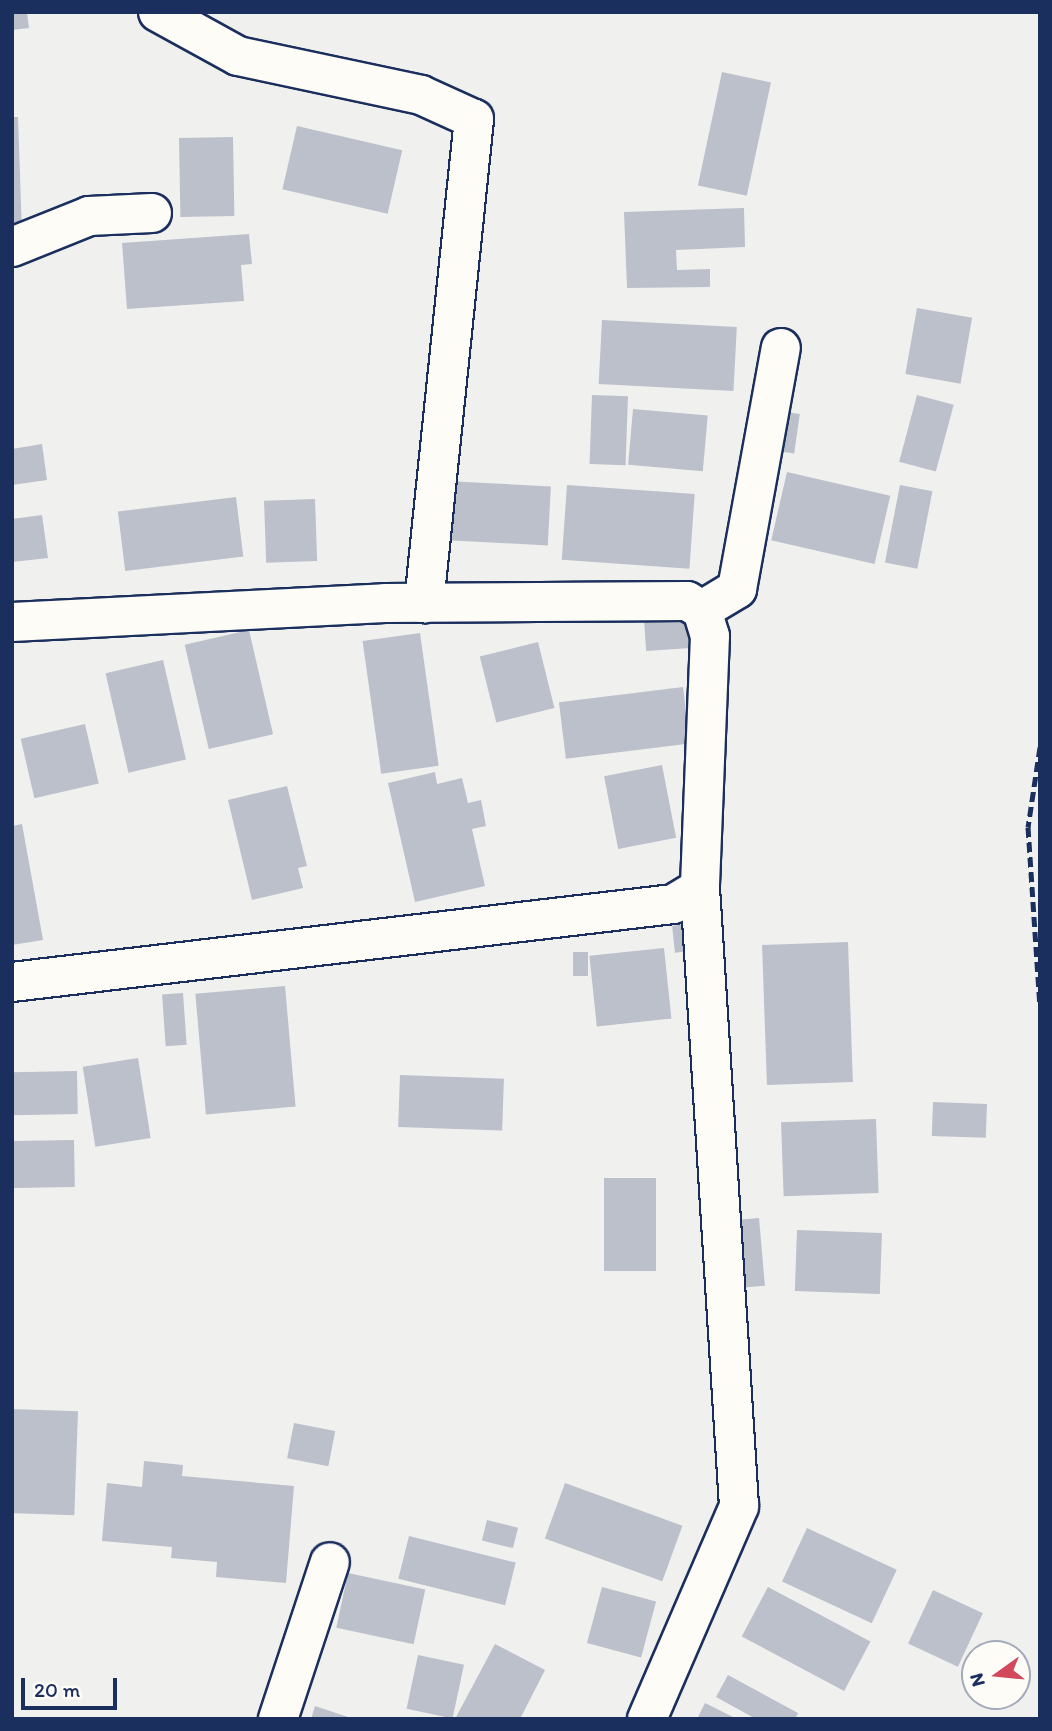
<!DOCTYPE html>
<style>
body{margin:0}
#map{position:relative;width:1052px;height:1731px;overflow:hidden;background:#f0f0ee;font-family:Itim,sans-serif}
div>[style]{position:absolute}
.building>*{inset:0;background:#bbc0ca;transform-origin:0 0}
.roads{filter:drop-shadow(2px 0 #1b2f5e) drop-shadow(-2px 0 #1b2f5e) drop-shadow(0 2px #1b2f5e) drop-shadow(0 -2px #1b2f5e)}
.minor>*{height:38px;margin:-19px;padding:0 19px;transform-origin:19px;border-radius:19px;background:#fdfcf7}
.rail>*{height:5px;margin-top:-2.5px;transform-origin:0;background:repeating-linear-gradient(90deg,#1b2f5e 0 10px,transparent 0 15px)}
span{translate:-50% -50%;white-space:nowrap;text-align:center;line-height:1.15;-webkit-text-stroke:7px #fdfcf7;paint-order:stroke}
.frame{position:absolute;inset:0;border:14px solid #1b2f5e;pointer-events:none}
.north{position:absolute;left:961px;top:1640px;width:70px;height:70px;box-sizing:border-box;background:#fdfcf7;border:2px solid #a3aaba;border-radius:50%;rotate:255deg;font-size:19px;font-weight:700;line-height:28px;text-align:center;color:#1b2f5e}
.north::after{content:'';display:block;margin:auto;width:24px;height:32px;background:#d1495b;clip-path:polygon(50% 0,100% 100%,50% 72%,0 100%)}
.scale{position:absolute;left:21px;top:1678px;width:96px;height:32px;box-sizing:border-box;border:4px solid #1b2f5e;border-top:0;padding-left:9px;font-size:21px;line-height:24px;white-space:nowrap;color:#1b2f5e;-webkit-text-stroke:5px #fdfcf7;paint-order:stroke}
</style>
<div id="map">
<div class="building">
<div style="clip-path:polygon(12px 12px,27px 12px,29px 28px,12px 30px)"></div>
<div style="left:722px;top:72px;width:50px;height:116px;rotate:12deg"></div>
<div style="clip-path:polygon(12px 117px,18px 117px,22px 234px,12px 234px)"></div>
<div style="left:297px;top:126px;width:108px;height:65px;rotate:13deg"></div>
<div style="left:233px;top:137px;width:79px;height:54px;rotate:89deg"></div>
<div style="clip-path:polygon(744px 208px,745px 247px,676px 250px,677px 270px,710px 269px,710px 287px,627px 288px,624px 212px)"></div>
<div style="clip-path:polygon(249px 234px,252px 264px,241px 265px,244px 301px,127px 309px,122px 243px)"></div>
<div style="left:917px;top:308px;width:56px;height:67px;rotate:10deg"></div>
<div style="left:602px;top:320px;width:135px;height:64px;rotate:3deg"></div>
<div style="left:592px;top:395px;width:36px;height:69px;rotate:2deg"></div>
<div style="left:917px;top:395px;width:38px;height:69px;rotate:15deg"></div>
<div style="left:633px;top:409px;width:75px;height:56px;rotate:5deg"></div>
<div style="left:779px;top:411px;width:21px;height:40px;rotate:8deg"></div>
<div style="clip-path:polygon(42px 444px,47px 480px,12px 485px,12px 449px)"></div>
<div style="left:787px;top:472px;width:106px;height:70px;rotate:13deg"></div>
<div style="left:446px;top:481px;width:105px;height:59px;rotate:3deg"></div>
<div style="left:567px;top:485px;width:128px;height:75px;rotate:4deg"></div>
<div style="left:900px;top:485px;width:33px;height:79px;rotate:11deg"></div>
<div style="left:236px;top:497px;width:60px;height:119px;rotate:83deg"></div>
<div style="left:315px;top:499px;width:62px;height:51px;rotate:88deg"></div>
<div style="clip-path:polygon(42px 515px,48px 558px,12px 562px,12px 519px)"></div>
<div style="left:688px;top:618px;width:30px;height:44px;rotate:86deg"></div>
<div style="left:249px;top:630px;width:107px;height:66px;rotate:77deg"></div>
<div style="left:420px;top:633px;width:134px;height:58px;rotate:82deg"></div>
<div style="left:538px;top:642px;width:68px;height:60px;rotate:76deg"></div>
<div style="left:163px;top:660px;width:102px;height:59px;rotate:77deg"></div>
<div style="left:683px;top:687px;width:57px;height:125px;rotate:83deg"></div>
<div style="left:85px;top:724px;width:61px;height:66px;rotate:77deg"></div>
<div style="left:662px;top:765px;width:74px;height:59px;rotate:79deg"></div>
<div style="clip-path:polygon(435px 772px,437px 784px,462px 778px,468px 803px,481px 800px,486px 826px,472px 829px,485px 886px,415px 902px,388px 783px)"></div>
<div style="clip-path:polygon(287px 786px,307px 866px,298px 868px,303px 888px,252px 900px,228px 800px)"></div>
<div style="clip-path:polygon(22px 824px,43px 940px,12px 945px,12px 826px)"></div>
<div style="left:689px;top:924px;width:27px;height:17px;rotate:84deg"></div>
<div style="left:848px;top:942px;width:140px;height:86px;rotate:88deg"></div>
<div style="left:664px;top:948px;width:71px;height:75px;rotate:84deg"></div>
<div style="left:573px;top:952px;width:15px;height:24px"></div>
<div style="left:285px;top:986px;width:121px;height:90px;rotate:85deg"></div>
<div style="left:183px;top:993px;width:52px;height:21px;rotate:86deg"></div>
<div style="left:138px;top:1058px;width:81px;height:56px;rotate:81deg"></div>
<div style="left:77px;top:1071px;width:43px;height:65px;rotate:89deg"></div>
<div style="left:400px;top:1075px;width:104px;height:52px;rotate:2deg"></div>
<div style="left:933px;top:1102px;width:54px;height:34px;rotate:2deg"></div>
<div style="left:876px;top:1119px;width:74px;height:95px;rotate:88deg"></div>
<div style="left:74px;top:1140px;width:47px;height:62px;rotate:89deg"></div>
<div style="left:604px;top:1178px;width:52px;height:93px"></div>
<div style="left:759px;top:1218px;width:68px;height:24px;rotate:85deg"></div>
<div style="left:797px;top:1230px;width:85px;height:61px;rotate:2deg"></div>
<div style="left:12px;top:1409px;width:66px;height:104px;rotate:2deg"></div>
<div style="left:294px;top:1423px;width:42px;height:36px;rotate:11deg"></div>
<div style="clip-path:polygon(144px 1461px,183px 1465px,182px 1476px,294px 1486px,286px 1583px,216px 1577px,217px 1562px,171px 1558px,172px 1547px,102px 1541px,107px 1483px,142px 1487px)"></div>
<div style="left:565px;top:1483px;width:125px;height:59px;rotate:20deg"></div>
<div style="left:487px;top:1520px;width:32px;height:21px;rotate:14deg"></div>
<div style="left:807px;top:1528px;width:99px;height:59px;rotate:25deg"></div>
<div style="left:409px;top:1536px;width:110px;height:44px;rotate:14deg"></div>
<div style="left:348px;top:1573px;width:79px;height:56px;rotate:12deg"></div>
<div style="left:602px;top:1587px;width:56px;height:58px;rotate:15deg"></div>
<div style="left:768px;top:1587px;width:116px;height:56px;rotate:28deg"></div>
<div style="left:933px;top:1590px;width:55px;height:59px;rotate:25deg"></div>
<div style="clip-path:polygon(495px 1644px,545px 1670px,520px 1719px,455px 1719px)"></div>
<div style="left:418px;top:1655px;width:47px;height:55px;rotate:12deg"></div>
<div style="clip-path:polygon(728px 1675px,798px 1713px,795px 1719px,756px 1719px,716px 1697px)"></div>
<div style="clip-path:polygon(705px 1703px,737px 1719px,697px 1719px)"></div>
<div style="clip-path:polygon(315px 1706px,351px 1718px,351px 1719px,311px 1719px)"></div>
</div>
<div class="roads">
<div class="minor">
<div style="left:158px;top:12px;width:91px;rotate:28.8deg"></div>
<div style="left:238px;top:56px;width:187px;rotate:12deg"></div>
<div style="left:421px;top:95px;width:58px;rotate:24.4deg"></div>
<div style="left:474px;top:119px;width:487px;rotate:95.9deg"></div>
<div style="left:12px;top:247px;width:83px;rotate:-21.9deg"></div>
<div style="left:89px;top:216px;width:63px;rotate:-2.7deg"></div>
<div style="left:702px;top:610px;width:41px;rotate:-31deg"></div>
<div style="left:737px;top:589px;width:245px;rotate:-79.7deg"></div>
<div style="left:12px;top:622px;width:373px;rotate:-2.9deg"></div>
<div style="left:385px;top:603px;width:302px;rotate:-0.4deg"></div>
<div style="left:687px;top:601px;width:17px;rotate:31deg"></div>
<div style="left:702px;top:610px;width:27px;rotate:73deg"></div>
<div style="left:710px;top:636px;width:252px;rotate:92.3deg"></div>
<div style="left:700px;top:888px;width:31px;rotate:149deg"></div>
<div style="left:673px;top:904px;width:666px;rotate:173.27deg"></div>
<div style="left:278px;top:1719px;width:165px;rotate:-71.7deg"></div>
<div style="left:647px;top:1719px;width:232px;rotate:-66.6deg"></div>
<div style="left:739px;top:1506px;width:619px;rotate:-93.61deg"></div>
</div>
</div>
<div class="rail">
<div style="left:1040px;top:747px;width:81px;rotate:98.5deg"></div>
<div style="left:1028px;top:827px;width:179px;rotate:86.2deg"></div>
</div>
<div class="frame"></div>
<div class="north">N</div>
<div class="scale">20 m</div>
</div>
